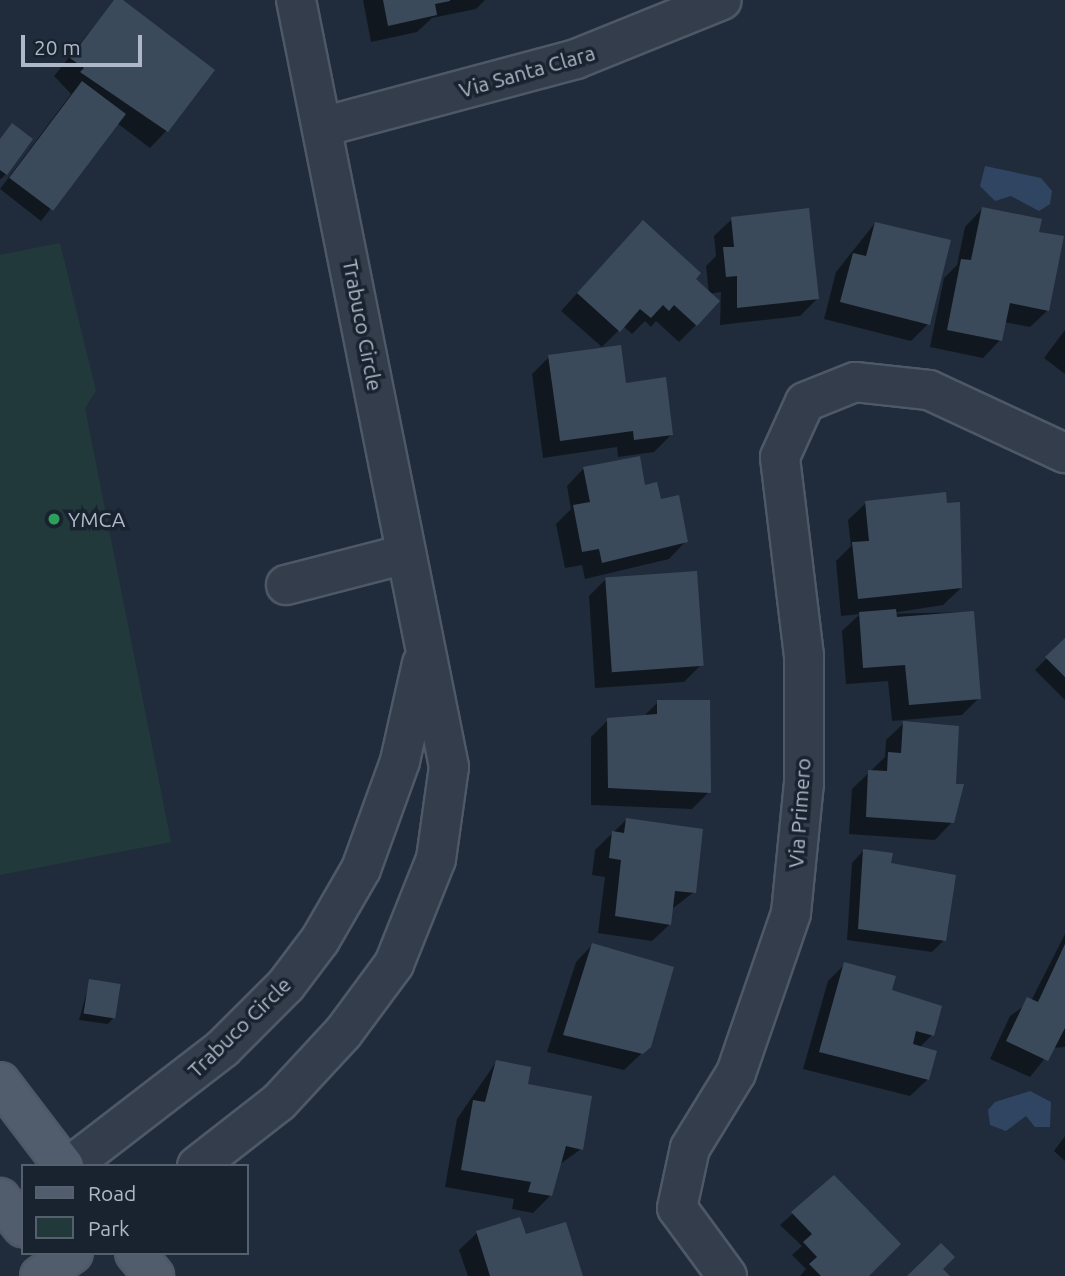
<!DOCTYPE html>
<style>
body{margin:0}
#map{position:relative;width:1065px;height:1276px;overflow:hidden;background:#202c3b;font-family:Ubuntu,sans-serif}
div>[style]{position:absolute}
.green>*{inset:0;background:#22393c}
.water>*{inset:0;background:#304562}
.shadow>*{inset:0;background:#0007}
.building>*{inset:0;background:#3b4a5b;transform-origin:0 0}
.roads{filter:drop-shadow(2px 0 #4e5866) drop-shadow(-2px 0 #4e5866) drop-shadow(0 2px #4e5866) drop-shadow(0 -2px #4e5866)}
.minor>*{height:38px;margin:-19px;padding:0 19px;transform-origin:19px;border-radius:19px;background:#333d4b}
.major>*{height:38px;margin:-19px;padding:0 19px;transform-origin:19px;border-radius:19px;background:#515c6c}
.dots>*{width:19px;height:19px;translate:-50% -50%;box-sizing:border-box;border:4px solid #192330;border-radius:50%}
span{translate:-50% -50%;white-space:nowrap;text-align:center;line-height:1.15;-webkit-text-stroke:7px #192330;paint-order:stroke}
.street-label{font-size:21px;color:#aeb8c8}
.poi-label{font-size:21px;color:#aeb8c8}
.left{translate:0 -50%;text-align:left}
.legend{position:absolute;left:21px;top:1164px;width:228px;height:91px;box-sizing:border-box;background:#192330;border:2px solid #555f6d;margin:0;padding:9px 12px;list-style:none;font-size:21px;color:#aeb8c8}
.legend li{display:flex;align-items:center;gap:14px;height:35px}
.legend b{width:35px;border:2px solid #555f6d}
.scale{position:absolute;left:21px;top:35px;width:121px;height:32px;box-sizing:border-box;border:4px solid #aeb8c8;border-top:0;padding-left:9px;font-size:21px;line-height:24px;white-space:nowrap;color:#aeb8c8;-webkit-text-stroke:5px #192330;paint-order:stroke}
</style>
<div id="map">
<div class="green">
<div style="clip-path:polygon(60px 243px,96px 391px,85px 408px,171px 842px,0 875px,0 255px)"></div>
</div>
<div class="water">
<div style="clip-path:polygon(985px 166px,1041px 178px,1052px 191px,1050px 204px,1039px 211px,1011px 196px,995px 201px,980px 186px)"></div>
<div style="clip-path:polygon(1030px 1091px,1051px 1102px,1050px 1127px,1035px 1127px,1026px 1116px,1006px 1131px,990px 1125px,988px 1110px,995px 1102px)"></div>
</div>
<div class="shadow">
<div style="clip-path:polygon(115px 0,167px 130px,150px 148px,117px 123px,41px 221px,0 189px,71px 94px,54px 76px)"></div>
<div style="clip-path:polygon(363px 0,485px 0,476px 9px,432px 18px,417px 32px,371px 42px)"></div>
<div style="clip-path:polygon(0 140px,6px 174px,1px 179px,0 179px)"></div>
<div style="clip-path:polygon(982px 209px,1048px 310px,1030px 327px,1004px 322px,1000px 340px,983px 358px,930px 347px,944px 278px,957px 265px,965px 227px)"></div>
<div style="clip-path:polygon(732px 219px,818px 298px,800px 316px,720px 325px,721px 292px,709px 294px,696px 325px,679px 342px,656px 321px,651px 327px,645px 321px,632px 334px,623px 326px,602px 347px,561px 311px,626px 239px,709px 294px,706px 266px,716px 256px,714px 236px)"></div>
<div style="clip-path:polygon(875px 223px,928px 324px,911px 341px,824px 319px,836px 272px)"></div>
<div style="clip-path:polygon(1065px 330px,1065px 374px,1044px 358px)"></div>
<div style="clip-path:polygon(549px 357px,672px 434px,654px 452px,618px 457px,617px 447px,543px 458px,532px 374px)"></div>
<div style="clip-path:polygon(584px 468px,660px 501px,686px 541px,669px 559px,585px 579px,582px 565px,565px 568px,556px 524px,571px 509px,567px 486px)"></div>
<div style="clip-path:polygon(866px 503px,961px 588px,943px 605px,886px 614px,972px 612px,979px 698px,962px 715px,892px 721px,888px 681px,846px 684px,842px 631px,860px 614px,841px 616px,836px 561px,851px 546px,848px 520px)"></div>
<div style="clip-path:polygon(606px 579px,701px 665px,684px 682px,595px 688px,589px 596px)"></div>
<div style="clip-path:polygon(1065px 640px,1065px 700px,1035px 670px)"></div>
<div style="clip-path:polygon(658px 702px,709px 792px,692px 809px,591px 805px,591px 737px,608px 720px,643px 717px)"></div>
<div style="clip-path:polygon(904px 723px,952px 822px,935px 840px,849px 834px,852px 789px,885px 757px,886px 740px)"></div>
<div style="clip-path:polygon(626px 820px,694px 892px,672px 909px,670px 924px,652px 941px,598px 933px,605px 877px,592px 875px,595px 850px)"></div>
<div style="clip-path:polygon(863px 851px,889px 865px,944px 940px,932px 952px,847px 940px,852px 863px)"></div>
<div style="clip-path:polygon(1065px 934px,1065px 1047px,1053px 1048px,1030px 1077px,990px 1059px,1010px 1016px,1031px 1001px)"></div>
<div style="clip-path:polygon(593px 944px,642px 1053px,624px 1070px,547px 1052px,576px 962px)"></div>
<div style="clip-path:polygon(845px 964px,890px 991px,932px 1035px,919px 1048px,928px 1079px,910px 1096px,803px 1069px,828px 981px)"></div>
<div style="clip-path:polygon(90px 981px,113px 1018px,108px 1024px,79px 1020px)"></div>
<div style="clip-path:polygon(496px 1062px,581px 1149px,559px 1165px,550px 1196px,533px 1213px,512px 1209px,514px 1199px,445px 1187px,457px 1119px)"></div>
<div style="clip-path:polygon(1065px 1136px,1065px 1161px,1054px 1151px)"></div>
<div style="clip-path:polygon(834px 1177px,866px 1276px,800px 1276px,806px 1269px,792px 1255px,802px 1246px,780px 1225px)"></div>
<div style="clip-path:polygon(477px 1233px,581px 1276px,468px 1276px,459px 1250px)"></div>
</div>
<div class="building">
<div style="clip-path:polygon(114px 0,123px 0,215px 70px,168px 132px,80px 72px,84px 68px,70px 58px)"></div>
<div style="clip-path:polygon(383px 0,450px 0,450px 1px,435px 4px,437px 15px,388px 26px)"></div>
<div style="left:82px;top:81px;width:55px;height:121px;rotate:37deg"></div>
<div style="clip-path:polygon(12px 123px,33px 139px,7px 175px,0 170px,0 139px)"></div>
<div style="clip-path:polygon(982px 207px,1042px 219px,1039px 232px,1064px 236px,1049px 311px,1010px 303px,1002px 341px,947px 330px,961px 259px,971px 260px)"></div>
<div style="clip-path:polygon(809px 208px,819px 299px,737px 308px,737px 276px,726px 277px,723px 247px,734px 247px,731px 217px)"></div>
<div style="clip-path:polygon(643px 220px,701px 273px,696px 279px,720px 301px,697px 326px,674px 305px,669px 311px,663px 305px,651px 318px,640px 309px,620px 332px,577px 293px)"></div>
<div style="clip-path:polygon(875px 222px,951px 240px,930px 325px,840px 302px,853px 253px,866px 256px)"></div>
<div style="clip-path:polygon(621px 345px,626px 383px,666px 377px,673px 435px,634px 440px,633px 431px,560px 441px,548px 355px)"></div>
<div style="clip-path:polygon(640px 456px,645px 485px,657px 482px,661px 499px,679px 495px,688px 542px,602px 563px,599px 549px,582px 552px,573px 505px,590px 502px,583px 467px)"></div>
<div style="clip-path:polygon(946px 492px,947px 503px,960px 502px,962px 588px,858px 599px,852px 542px,869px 541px,865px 501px)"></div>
<div style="left:697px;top:571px;width:95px;height:92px;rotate:86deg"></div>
<div style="clip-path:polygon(896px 609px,897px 617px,974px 611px,981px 699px,909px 705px,905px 665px,863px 668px,859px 612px)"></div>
<div style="clip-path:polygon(1065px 638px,1065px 677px,1045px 657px)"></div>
<div style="clip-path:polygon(657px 700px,710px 700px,711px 793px,608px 788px,607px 718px,657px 714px)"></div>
<div style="clip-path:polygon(903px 721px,959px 726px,956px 784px,964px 784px,954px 823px,866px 817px,868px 770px,887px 771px,888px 752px,901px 753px)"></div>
<div style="clip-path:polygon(626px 818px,703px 829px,696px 893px,675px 891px,671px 925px,615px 916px,621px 860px,609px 858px,612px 831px,624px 833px)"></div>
<div style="clip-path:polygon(863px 849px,893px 853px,891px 863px,956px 875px,946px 941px,858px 929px)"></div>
<div style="clip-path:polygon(592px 943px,674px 967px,651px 1047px,643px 1054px,563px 1035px)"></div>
<div style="clip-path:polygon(1065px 944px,1065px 1028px,1048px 1061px,1006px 1041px,1027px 997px,1038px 1002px)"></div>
<div style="clip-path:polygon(844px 962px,896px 976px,892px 990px,942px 1006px,934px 1036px,916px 1031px,913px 1044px,937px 1051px,929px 1080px,819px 1052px)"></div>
<div style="left:89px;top:979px;width:32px;height:35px;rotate:9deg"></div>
<div style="clip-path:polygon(496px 1060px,531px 1067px,528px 1084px,592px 1096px,583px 1150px,566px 1146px,552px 1196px,528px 1192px,531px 1182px,461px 1170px,473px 1100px,485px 1102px)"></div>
<div style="clip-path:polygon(834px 1175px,901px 1244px,869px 1276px,821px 1276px,809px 1264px,817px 1257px,803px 1242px,812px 1234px,791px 1212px)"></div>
<div style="clip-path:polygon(520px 1217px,526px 1234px,566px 1222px,583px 1276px,490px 1276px,476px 1231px)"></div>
<div style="clip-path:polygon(941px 1243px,955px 1257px,943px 1269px,950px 1276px,907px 1276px)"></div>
</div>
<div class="roads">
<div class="minor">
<div style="left:326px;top:126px;width:259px;rotate:-15deg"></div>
<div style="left:576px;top:59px;width:157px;rotate:-22deg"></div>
<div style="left:286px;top:585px;width:124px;rotate:-14.5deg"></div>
<div style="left:70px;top:1166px;width:193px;rotate:-37.6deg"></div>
<div style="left:223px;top:1048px;width:89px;rotate:-45deg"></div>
<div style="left:286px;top:985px;width:56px;rotate:-52.9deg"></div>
<div style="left:320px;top:940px;width:82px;rotate:-60deg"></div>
<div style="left:361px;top:869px;width:115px;rotate:-70.1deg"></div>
<div style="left:400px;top:761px;width:100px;rotate:-77.3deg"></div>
<div style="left:197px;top:1166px;width:104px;rotate:-38deg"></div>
<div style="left:279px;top:1102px;width:94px;rotate:-47.2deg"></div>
<div style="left:343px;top:1033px;width:86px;rotate:-53.5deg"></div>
<div style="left:394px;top:964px;width:113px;rotate:-68.2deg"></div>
<div style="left:436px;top:859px;width:93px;rotate:-82deg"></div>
<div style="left:449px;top:767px;width:782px;rotate:-101.28deg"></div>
<div style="left:727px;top:1276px;width:84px;rotate:-126.3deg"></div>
<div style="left:677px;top:1208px;width:61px;rotate:-77.8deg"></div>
<div style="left:690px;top:1148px;width:88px;rotate:-58.5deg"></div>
<div style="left:736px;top:1073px;width:169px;rotate:-71deg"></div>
<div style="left:791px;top:913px;width:131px;rotate:-84.3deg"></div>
<div style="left:804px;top:783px;width:127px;rotate:-90deg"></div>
<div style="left:804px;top:656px;width:200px;rotate:-96.9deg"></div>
<div style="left:780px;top:457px;width:60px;rotate:-65.6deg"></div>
<div style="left:805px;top:402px;width:54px;rotate:-21.8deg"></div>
<div style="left:855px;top:382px;width:74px;rotate:6.2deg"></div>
<div style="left:929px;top:390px;width:150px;rotate:24.9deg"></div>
</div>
<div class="major">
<div style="left:0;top:1082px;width:106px;rotate:52.7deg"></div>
<div style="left:0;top:1198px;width:37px;rotate:52deg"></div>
<div style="left:135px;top:1253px;width:30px;rotate:50deg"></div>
<div style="left:40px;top:1276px;width:40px;rotate:-34.9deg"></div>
</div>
</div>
<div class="dots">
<div style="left:54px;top:519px;background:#2e9e5b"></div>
</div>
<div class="street-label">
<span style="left:527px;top:71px;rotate:-16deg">Via Santa Clara</span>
<span style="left:363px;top:325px;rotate:79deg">Trabuco Circle</span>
<span style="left:799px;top:813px;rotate:-86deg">Via Primero</span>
<span style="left:239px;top:1027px;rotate:-44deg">Trabuco Circle</span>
</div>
<div class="poi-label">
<span class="left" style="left:68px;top:519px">YMCA</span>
</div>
<ul class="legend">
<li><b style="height:9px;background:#515c6c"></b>Road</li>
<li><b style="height:19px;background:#22393c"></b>Park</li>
</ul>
<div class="scale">20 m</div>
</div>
